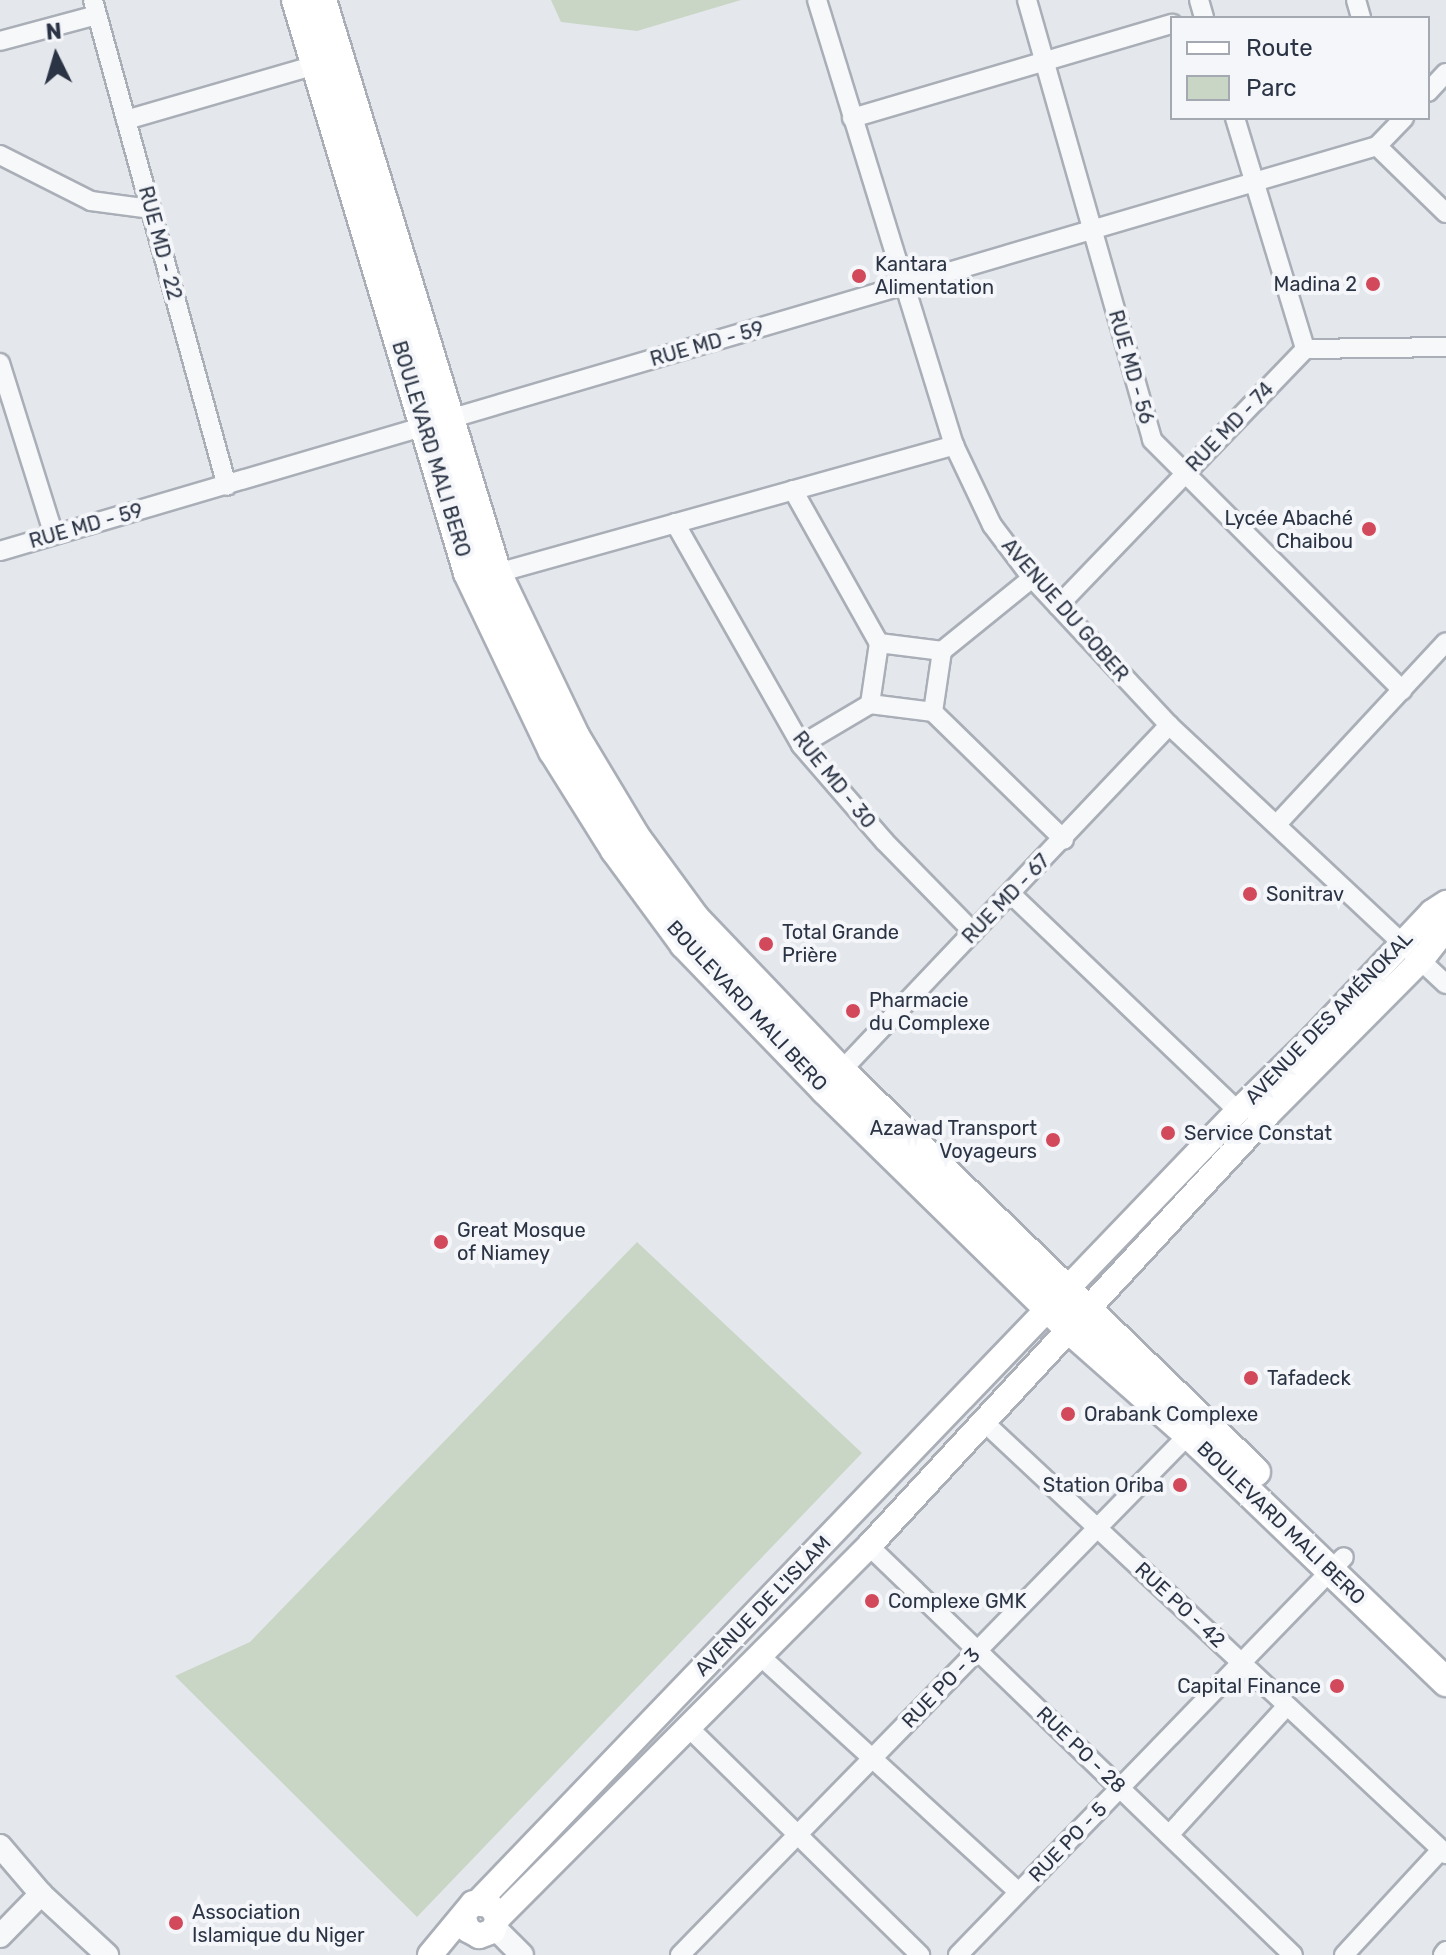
<!DOCTYPE html>
<meta charset="utf-8">
<style>
body{margin:0}
#map{position:relative;width:1446px;height:1955px;overflow:hidden;background:#e4e7ec;font-family:Rubik,sans-serif}
div>[style]{position:absolute}
.green>*{inset:0;background:#c9d6c5}
.roads{filter:drop-shadow(2px 0 #a9aeb7) drop-shadow(-2px 0 #a9aeb7) drop-shadow(0 2px #a9aeb7) drop-shadow(0 -2px #a9aeb7)}
.minor>*{height:18px;margin:-9px;padding:0 9px;transform-origin:9px;border-radius:9px;background:#f7f8fa}
.tertiary>*{height:22px;margin:-11px;padding:0 11px;transform-origin:11px;border-radius:11px;background:#f7f8fa}
.secondary>*{height:24px;margin:-12px;padding:0 12px;transform-origin:12px;border-radius:12px;background:#fff}
.primary>*{height:28px;margin:-14px;padding:0 14px;transform-origin:14px;border-radius:14px;background:#fff}
.dots>*{width:22px;height:22px;translate:-50% -50%;box-sizing:border-box;border:4px solid #f4f6f9;border-radius:50%}
span{translate:-50% -50%;white-space:nowrap;text-align:center;line-height:1.15;-webkit-text-stroke:8px #f4f6f9;paint-order:stroke}
.street-label{font-size:20px;color:#2b3445}
.poi-label{font-size:20px;color:#2b3445}
.left{translate:0 -50%;text-align:left}
.right{translate:-100% -50%;text-align:right}
.legend{position:absolute;left:1170px;top:16px;width:260px;height:104px;box-sizing:border-box;background:#f4f6f9;border:2px solid #a4a8b1;margin:0;padding:10px 14px;list-style:none;font-size:24px;color:#2b3445}
.legend li{display:flex;align-items:center;gap:16px;height:40px}
.legend b{width:40px;border:2px solid #a4a8b1}
.north{position:absolute;left:16px;top:16px;width:80px;height:80px;-webkit-text-stroke:6px #f4f6f9;paint-order:stroke;rotate:355deg;font-size:22px;font-weight:700;line-height:32px;text-align:center;color:#2b3445}
.north::after{content:'';display:block;margin:auto;width:28px;height:36px;background:#2b3445;clip-path:polygon(50% 0,100% 100%,50% 72%,0 100%)}
</style>
<div id="map">
<div class="green">
<div style="clip-path:polygon(551px 0,741px 0,637px 31px,561px 22px)"></div>
<div style="clip-path:polygon(637px 1242px,862px 1453px,417px 1917px,175px 1676px,250px 1642px)"></div>
</div>
<div class="roads">
<div class="minor">
<div style="left:93px;top:0;width:504px;rotate:74.59deg"></div>
<div style="left:817px;top:0;width:466px;rotate:72.9deg"></div>
<div style="left:954px;top:445px;width:89px;rotate:64.6deg"></div>
<div style="left:992px;top:525px;width:66px;rotate:53deg"></div>
<div style="left:1032px;top:578px;width:201px;rotate:47deg"></div>
<div style="left:1169px;top:725px;width:379px;rotate:43.1deg"></div>
<div style="left:1027px;top:0;width:457px;rotate:74.1deg"></div>
<div style="left:1152px;top:440px;width:354px;rotate:45deg"></div>
<div style="left:1199px;top:0;width:19px;rotate:74deg"></div>
<div style="left:1356px;top:0;width:19px;rotate:74deg"></div>
<div style="left:0;top:41px;width:100px;rotate:-15deg"></div>
<div style="left:1428px;top:92px;width:26px;rotate:-47deg"></div>
<div style="left:852px;top:118px;width:334px;rotate:-16.4deg"></div>
<div style="left:1235px;top:118px;width:241px;rotate:73.1deg"></div>
<div style="left:126px;top:120px;width:197px;rotate:-16.2deg"></div>
<div style="left:1377px;top:146px;width:96px;rotate:44.2deg"></div>
<div style="left:0;top:155px;width:102px;rotate:26.8deg"></div>
<div style="left:91px;top:201px;width:61px;rotate:7.6deg"></div>
<div style="left:0;top:363px;width:180px;rotate:72.6deg"></div>
<div style="left:793px;top:490px;width:176px;rotate:60.7deg"></div>
<div style="left:675px;top:523px;width:255px;rotate:60.4deg"></div>
<div style="left:801px;top:745px;width:128px;rotate:49.1deg"></div>
<div style="left:885px;top:842px;width:126px;rotate:45.6deg"></div>
<div style="left:0;top:551px;width:1435px;rotate:-16.39deg"></div>
<div style="left:1377px;top:146px;width:39px;rotate:-46deg"></div>
<div style="left:497px;top:573px;width:475px;rotate:-15.6deg"></div>
<div style="left:1058px;top:606px;width:356px;rotate:-46.1deg"></div>
<div style="left:1305px;top:349px;width:141px;rotate:-0.8deg"></div>
<div style="left:870px;top:704px;width:62px;rotate:-81.6deg"></div>
<div style="left:879px;top:643px;width:64px;rotate:7.2deg"></div>
<div style="left:933px;top:712px;width:183px;rotate:44.3deg"></div>
<div style="left:801px;top:745px;width:80px;rotate:-30.7deg"></div>
<div style="left:870px;top:704px;width:64px;rotate:7.2deg"></div>
<div style="left:933px;top:712px;width:62px;rotate:-81.6deg"></div>
<div style="left:942px;top:651px;width:116px;rotate:-39deg"></div>
<div style="left:1277px;top:824px;width:248px;rotate:-47.1deg"></div>
<div style="left:1011px;top:894px;width:314px;rotate:43.7deg"></div>
<div style="left:841px;top:1071px;width:477px;rotate:-46.5deg"></div>
<div style="left:984px;top:1422px;width:633px;rotate:43.08deg"></div>
<div style="left:869px;top:1546px;width:589px;rotate:43.97deg"></div>
<div style="left:758px;top:1654px;width:353px;rotate:42.4deg"></div>
<div style="left:687px;top:1726px;width:327px;rotate:44.5deg"></div>
<div style="left:1169px;top:1835px;width:173px;rotate:-47.6deg"></div>
<div style="left:680px;top:1955px;width:737px;rotate:-45.66deg"></div>
<div style="left:958px;top:1955px;width:554px;rotate:-45.88deg"></div>
<div style="left:1344px;top:1955px;width:143px;rotate:-47.3deg"></div>
<div style="left:1443px;top:1955px;width:5px;rotate:-53deg"></div>
</div>
<div class="tertiary">
<div style="left:0;top:1846px;width:63px;rotate:49.5deg"></div>
<div style="left:41px;top:1894px;width:90px;rotate:42.7deg"></div>
<div style="left:495px;top:1928px;width:38px;rotate:45deg"></div>
<div style="left:0;top:1936px;width:59px;rotate:-45.7deg"></div>
</div>
<div class="secondary">
<div style="left:478px;top:1902px;width:1097px;rotate:-46.15deg"></div>
<div style="left:1238px;top:1111px;width:105px;rotate:-44.2deg"></div>
<div style="left:1313px;top:1038px;width:173px;rotate:-46.6deg"></div>
<div style="left:1432px;top:912px;width:17px;rotate:-33deg"></div>
<div style="left:498px;top:1918px;width:525px;rotate:-45.08deg"></div>
<div style="left:869px;top:1546px;width:589px;rotate:-47.27deg"></div>
<div style="left:1269px;top:1113px;width:217px;rotate:-45.2deg"></div>
<div style="left:1422px;top:959px;width:39px;rotate:-52deg"></div>
<div style="left:430px;top:1955px;width:67px;rotate:-50.4deg"></div>
<div style="left:473px;top:1903px;width:17px;rotate:7deg"></div>
<div style="left:490px;top:1905px;width:15px;rotate:58deg"></div>
<div style="left:498px;top:1918px;width:14px;rotate:111deg"></div>
<div style="left:493px;top:1931px;width:15px;rotate:160deg"></div>
<div style="left:479px;top:1936px;width:13px;rotate:-151deg"></div>
<div style="left:468px;top:1930px;width:12px;rotate:-110deg"></div>
</div>
<div class="primary">
<div style="left:296px;top:0;width:598px;rotate:73.29deg"></div>
<div style="left:468px;top:573px;width:197px;rotate:64.5deg"></div>
<div style="left:553px;top:751px;width:117px;rotate:57.9deg"></div>
<div style="left:615px;top:850px;width:117px;rotate:53.7deg"></div>
<div style="left:684px;top:944px;width:203px;rotate:46deg"></div>
<div style="left:825px;top:1090px;width:343px;rotate:44.4deg"></div>
<div style="left:1070px;top:1330px;width:174px;rotate:41.5deg"></div>
<div style="left:1200px;top:1445px;width:342px;rotate:43.9deg"></div>
<div style="left:322px;top:0;width:599px;rotate:73.02deg"></div>
<div style="left:497px;top:573px;width:181px;rotate:64.4deg"></div>
<div style="left:575px;top:736px;width:117px;rotate:59deg"></div>
<div style="left:635px;top:836px;width:102px;rotate:53.8deg"></div>
<div style="left:695px;top:918px;width:211px;rotate:46.3deg"></div>
<div style="left:841px;top:1071px;width:577px;rotate:44.02deg"></div>
</div>
</div>
<div class="dots">
<div style="left:859px;top:276px;background:#d1495b"></div>
<div style="left:1373px;top:284px;background:#d1495b"></div>
<div style="left:1369px;top:529px;background:#d1495b"></div>
<div style="left:1250px;top:894px;background:#d1495b"></div>
<div style="left:766px;top:944px;background:#d1495b"></div>
<div style="left:853px;top:1011px;background:#d1495b"></div>
<div style="left:1168px;top:1133px;background:#d1495b"></div>
<div style="left:1053px;top:1140px;background:#d1495b"></div>
<div style="left:441px;top:1242px;background:#d1495b"></div>
<div style="left:1251px;top:1378px;background:#d1495b"></div>
<div style="left:1068px;top:1414px;background:#d1495b"></div>
<div style="left:1180px;top:1485px;background:#d1495b"></div>
<div style="left:872px;top:1601px;background:#d1495b"></div>
<div style="left:1337px;top:1686px;background:#d1495b"></div>
<div style="left:176px;top:1923px;background:#d1495b"></div>
</div>
<div class="street-label">
<span style="left:160px;top:243px;rotate:75deg">RUE MD - 22</span>
<span style="left:707px;top:344px;rotate:-16deg">RUE MD - 59</span>
<span style="left:1131px;top:367px;rotate:74deg">RUE MD - 56</span>
<span style="left:1230px;top:427px;rotate:-46deg">RUE MD - 74</span>
<span style="left:431px;top:449px;rotate:73deg">BOULEVARD MALI BERO</span>
<span style="left:86px;top:526px;rotate:-16deg">RUE MD - 59</span>
<span style="left:1065px;top:610px;rotate:49deg">AVENUE DU GOBER</span>
<span style="left:834px;top:780px;rotate:51deg">RUE MD - 30</span>
<span style="left:1006px;top:899px;rotate:-46deg">RUE MD - 67</span>
<span style="left:747px;top:1006px;rotate:47deg">BOULEVARD MALI BERO</span>
<span style="left:1329px;top:1018px;rotate:-46deg">AVENUE DES AMÉNOKAL</span>
<span style="left:1281px;top:1523px;rotate:44deg">BOULEVARD MALI BERO</span>
<span style="left:1180px;top:1605px;rotate:43deg">RUE PO - 42</span>
<span style="left:763px;top:1606px;rotate:-46deg">AVENUE DE L'ISLAM</span>
<span style="left:941px;top:1688px;rotate:-46deg">RUE PO - 3</span>
<span style="left:1081px;top:1750px;rotate:44deg">RUE PO - 28</span>
<span style="left:1068px;top:1842px;rotate:-46deg">RUE PO - 5</span>
</div>
<div class="poi-label">
<span class="left" style="left:875px;top:276px">Kantara<br>Alimentation</span>
<span class="right" style="left:1357px;top:284px">Madina 2</span>
<span class="right" style="left:1353px;top:530px">Lycée Abaché<br>Chaibou</span>
<span class="left" style="left:1266px;top:894px">Sonitrav</span>
<span class="left" style="left:782px;top:944px">Total Grande<br>Prière</span>
<span class="left" style="left:869px;top:1012px">Pharmacie<br>du Complexe</span>
<span class="right" style="left:1037px;top:1140px">Azawad Transport<br>Voyageurs</span>
<span class="left" style="left:1184px;top:1133px">Service Constat</span>
<span class="left" style="left:457px;top:1242px">Great Mosque<br>of Niamey</span>
<span class="left" style="left:1267px;top:1378px">Tafadeck</span>
<span class="left" style="left:1084px;top:1414px">Orabank Complexe</span>
<span class="right" style="left:1164px;top:1485px">Station Oriba</span>
<span class="left" style="left:888px;top:1601px">Complexe GMK</span>
<span class="right" style="left:1321px;top:1686px">Capital Finance</span>
<span class="left" style="left:192px;top:1924px">Association<br>Islamique du Niger</span>
</div>
<ul class="legend">
<li><b style="height:10px;background:#fff"></b>Route</li>
<li><b style="height:22px;background:#c9d6c5"></b>Parc</li>
</ul>
<div class="north">N</div>
</div>
